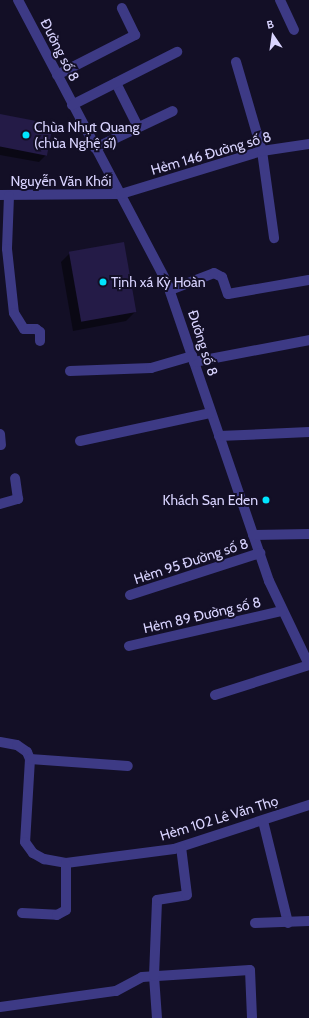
<!DOCTYPE html>
<meta charset="utf-8">
<style>
body{margin:0}
#map{position:relative;width:309px;height:1018px;overflow:hidden;background:#130f26;font-family:Cabin,sans-serif}
div>[style]{position:absolute}
.shadow>*{inset:0;background:#0007}
.building>*{inset:0;background:#241b47;transform-origin:0 0}
.minor>*{height:10px;margin:-5px;padding:0 5px;transform-origin:5px;border-radius:5px;background:#3d3a85}
.dots>*{width:11px;height:11px;translate:-50% -50%;box-sizing:border-box;border:2px solid #130f26;border-radius:50%}
span{translate:-50% -50%;white-space:nowrap;text-align:center;line-height:1.15;-webkit-text-stroke:4px #130f26;paint-order:stroke}
.street-label{font-size:14px;color:#d9d4ff}
.poi-label{font-size:14px;color:#d9d4ff}
.left{translate:0 -50%;text-align:left}
.right{translate:-100% -50%;text-align:right}
.north{position:absolute;left:253px;top:16px;width:40px;height:40px;-webkit-text-stroke:3px #130f26;paint-order:stroke;rotate:347deg;font-size:11px;font-weight:700;line-height:16px;text-align:center;color:#d9d4ff}
.north::after{content:'';display:block;margin:auto;width:14px;height:18px;background:#d9d4ff;clip-path:polygon(50% 0,100% 100%,50% 72%,0 100%)}
</style>
<div id="map">
<div class="shadow">
<div style="clip-path:polygon(0 115px,46px 155px,39px 162px,0 155px)"></div>
<div style="clip-path:polygon(70px 253px,135px 312px,126px 321px,73px 331px,61px 262px)"></div>
</div>
<div class="building">
<div style="left:0;top:114px;width:54px;height:32px;rotate:11deg"></div>
<div style="left:124px;top:242px;width:71px;height:56px;rotate:80deg"></div>
</div>
<div class="minor">
<div style="left:18px;top:0;width:320px;rotate:62.2deg"></div>
<div style="left:167px;top:283px;width:315px;rotate:71.1deg"></div>
<div style="left:269px;top:581px;width:93px;rotate:64.5deg"></div>
<div style="left:280px;top:0;width:33px;rotate:65deg"></div>
<div style="left:236px;top:62px;width:93px;rotate:73.7deg"></div>
<div style="left:262px;top:151px;width:88px;rotate:82.1deg"></div>
<div style="left:57px;top:75px;width:88px;rotate:-27.1deg"></div>
<div style="left:135px;top:35px;width:30px;rotate:-116deg"></div>
<div style="left:116px;top:83px;width:49px;rotate:63.4deg"></div>
<div style="left:72px;top:105px;width:118px;rotate:-26.8deg"></div>
<div style="left:95px;top:148px;width:86px;rotate:-25.4deg"></div>
<div style="left:0;top:195px;width:121px;rotate:-0.5deg"></div>
<div style="left:121px;top:194px;width:147px;rotate:-17deg"></div>
<div style="left:262px;top:151px;width:48px;rotate:-8.5deg"></div>
<div style="left:9px;top:196px;width:53px;rotate:92.2deg"></div>
<div style="left:7px;top:249px;width:64px;rotate:83.8deg"></div>
<div style="left:14px;top:313px;width:19px;rotate:58deg"></div>
<div style="left:24px;top:329px;width:12px"></div>
<div style="left:36px;top:329px;width:5px;rotate:37deg"></div>
<div style="left:40px;top:332px;width:9px;rotate:90deg"></div>
<div style="left:170px;top:290px;width:47px;rotate:-21.1deg"></div>
<div style="left:214px;top:273px;width:9px;rotate:27deg"></div>
<div style="left:222px;top:277px;width:18px;rotate:71deg"></div>
<div style="left:228px;top:294px;width:82px;rotate:-9.8deg"></div>
<div style="left:194px;top:362px;width:117px;rotate:-10.8deg"></div>
<div style="left:70px;top:371px;width:81px;rotate:-2.1deg"></div>
<div style="left:151px;top:368px;width:43px;rotate:-16.3deg"></div>
<div style="left:0;top:434px;width:11px;rotate:85deg"></div>
<div style="left:219px;top:436px;width:90px;rotate:-2.5deg"></div>
<div style="left:80px;top:441px;width:134px;rotate:-12.1deg"></div>
<div style="left:0;top:504px;width:19px;rotate:-16deg"></div>
<div style="left:18px;top:499px;width:21px;rotate:-98deg"></div>
<div style="left:253px;top:535px;width:56px;rotate:-1deg"></div>
<div style="left:130px;top:595px;width:137px;rotate:-17.9deg"></div>
<div style="left:129px;top:646px;width:157px;rotate:-12.9deg"></div>
<div style="left:215px;top:695px;width:99px;rotate:-17.7deg"></div>
<div style="left:0;top:742px;width:17px;rotate:10deg"></div>
<div style="left:17px;top:745px;width:12px;rotate:35deg"></div>
<div style="left:27px;top:752px;width:8px;rotate:67deg"></div>
<div style="left:30px;top:759px;width:83px;rotate:93.4deg"></div>
<div style="left:25px;top:842px;width:14px;rotate:54deg"></div>
<div style="left:33px;top:853px;width:13px;rotate:29deg"></div>
<div style="left:44px;top:859px;width:22px;rotate:10deg"></div>
<div style="left:66px;top:863px;width:109px;rotate:-7.4deg"></div>
<div style="left:174px;top:849px;width:142px;rotate:-18.1deg"></div>
<div style="left:30px;top:759px;width:98px;rotate:4.1deg"></div>
<div style="left:263px;top:821px;width:105px;rotate:76.2deg"></div>
<div style="left:22px;top:913px;width:35px;rotate:3deg"></div>
<div style="left:57px;top:915px;width:10px;rotate:-29deg"></div>
<div style="left:66px;top:910px;width:47px;rotate:-90deg"></div>
<div style="left:255px;top:923px;width:54px;rotate:-2.1deg"></div>
<div style="left:0;top:1007px;width:117px;rotate:-7.9deg"></div>
<div style="left:116px;top:991px;width:30px;rotate:-28deg"></div>
<div style="left:142px;top:977px;width:108px;rotate:-3.7deg"></div>
<div style="left:250px;top:970px;width:48px;rotate:87.6deg"></div>
<div style="left:157px;top:1018px;width:42px;rotate:-94.1deg"></div>
<div style="left:154px;top:976px;width:76px;rotate:-87.7deg"></div>
<div style="left:157px;top:900px;width:30px;rotate:-9deg"></div>
<div style="left:187px;top:895px;width:48px;rotate:-97.1deg"></div>
</div>
<div class="dots">
<div style="left:26px;top:135px;background:#00e5ff"></div>
<div style="left:103px;top:282px;background:#00e5ff"></div>
<div style="left:266px;top:500px;background:#00e5ff"></div>
</div>
<div class="street-label">
<span style="left:60px;top:50px;rotate:63deg">Đường số 8</span>
<span style="left:211px;top:153px;rotate:-16deg">Hẻm 146 Đường số 8</span>
<span style="left:61px;top:181px">Nguyễn Văn Khối</span>
<span style="left:203px;top:343px;rotate:72deg">Đường số 8</span>
<span style="left:191px;top:561px;rotate:-18deg">Hẻm 95 Đường số 8</span>
<span style="left:202px;top:615px;rotate:-13deg">Hẻm 89 Đường số 8</span>
<span style="left:219px;top:818px;rotate:-17deg">Hẻm 102 Lê Văn Thọ</span>
</div>
<div class="poi-label">
<span class="left" style="left:34px;top:135px">Chùa Nhựt Quang<br>(chùa Nghệ sĩ)</span>
<span class="left" style="left:111px;top:282px">Tịnh xá Kỳ Hoàn</span>
<span class="right" style="left:258px;top:500px">Khách Sạn Eden</span>
</div>
<div class="north">B</div>
</div>
